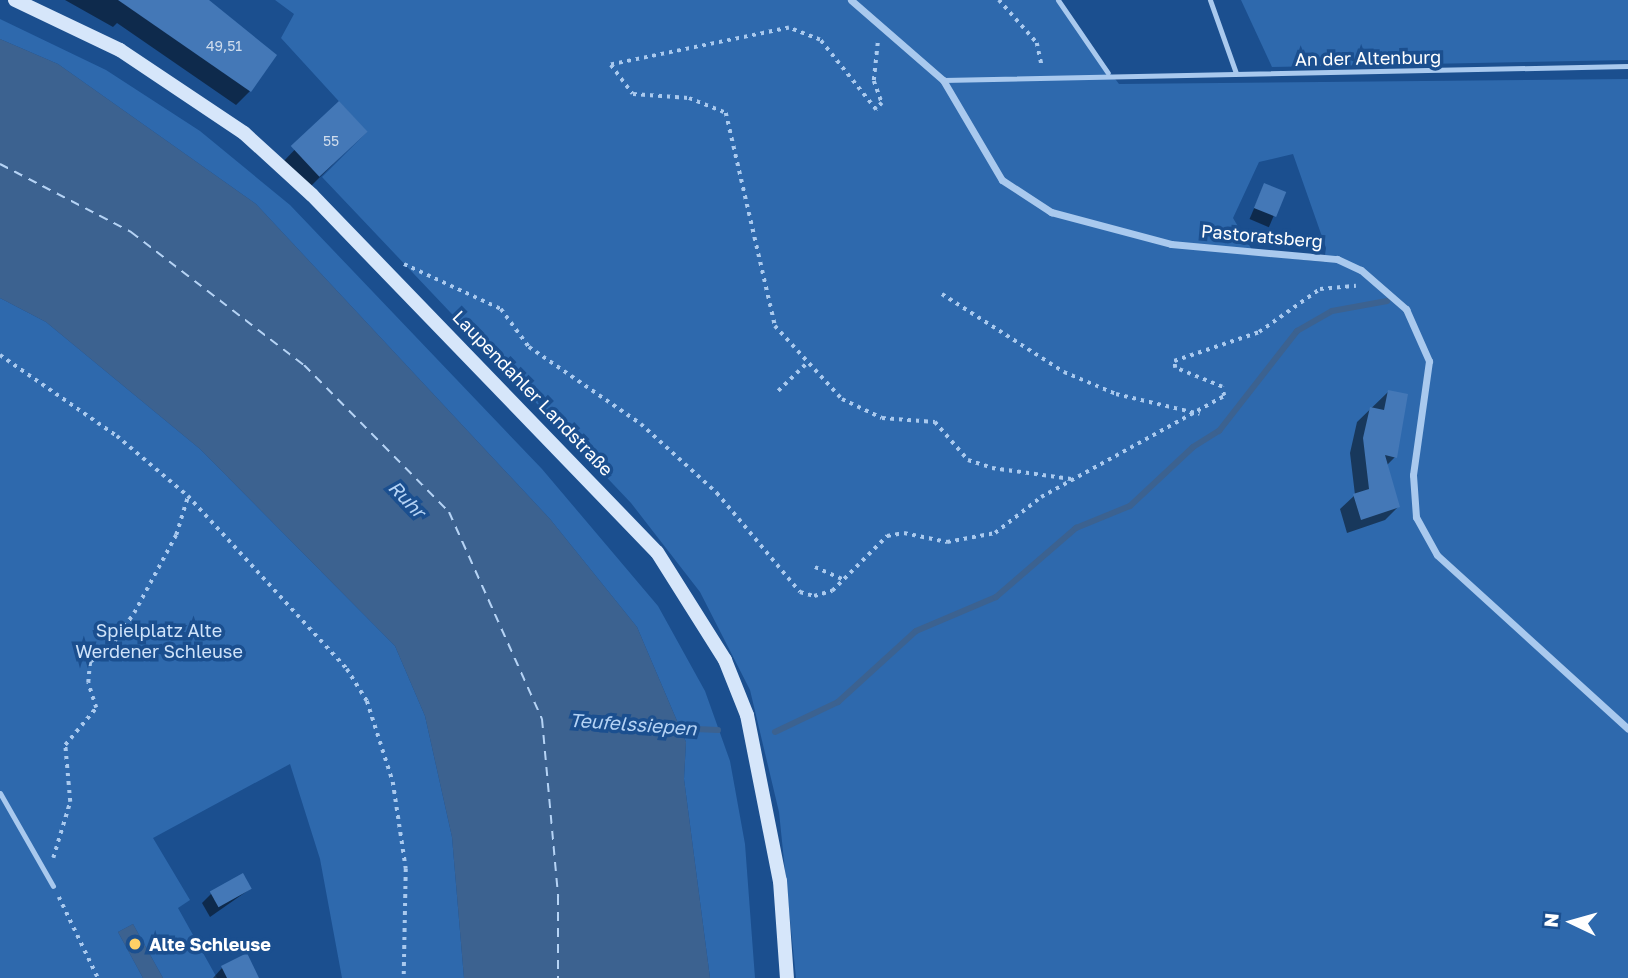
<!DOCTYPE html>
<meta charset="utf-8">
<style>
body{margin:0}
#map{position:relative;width:1628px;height:978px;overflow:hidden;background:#1b4f8f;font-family:"Golos Text",sans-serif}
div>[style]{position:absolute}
.green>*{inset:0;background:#2e69ad}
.water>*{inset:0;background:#3c6290}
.shadow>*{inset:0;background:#0007;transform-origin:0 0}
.stream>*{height:6px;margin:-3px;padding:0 3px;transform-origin:3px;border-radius:3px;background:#3c6290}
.ferry>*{height:2px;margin-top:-1px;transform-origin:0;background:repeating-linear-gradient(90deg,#b5d3f5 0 9px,transparent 0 16px)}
.building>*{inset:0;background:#4478b7;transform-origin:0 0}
.path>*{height:3.5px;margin-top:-1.75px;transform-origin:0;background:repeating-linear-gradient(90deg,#a9c9ee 0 3.5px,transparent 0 8.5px)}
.service>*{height:5px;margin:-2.5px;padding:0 2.5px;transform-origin:2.5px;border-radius:2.5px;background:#a9c9ee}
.minor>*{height:7px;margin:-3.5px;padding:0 3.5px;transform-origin:3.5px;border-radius:3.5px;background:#a9c9ee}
.secondary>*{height:14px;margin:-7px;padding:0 7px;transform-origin:7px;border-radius:7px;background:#d6e6fa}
.dots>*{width:19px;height:19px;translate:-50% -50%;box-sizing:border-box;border:4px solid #1b4f8f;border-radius:50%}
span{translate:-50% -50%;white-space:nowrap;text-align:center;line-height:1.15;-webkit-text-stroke:7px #1b4f8f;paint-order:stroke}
.number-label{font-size:14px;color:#d0dded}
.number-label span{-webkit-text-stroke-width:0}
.street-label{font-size:18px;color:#fff}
.park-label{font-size:18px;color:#cfe3fa}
.poi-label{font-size:18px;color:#fff;font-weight:700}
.left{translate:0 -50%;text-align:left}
.water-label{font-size:19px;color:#b5d3f5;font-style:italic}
.north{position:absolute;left:1537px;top:887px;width:70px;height:70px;-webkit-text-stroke:5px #1b4f8f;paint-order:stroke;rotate:275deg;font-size:19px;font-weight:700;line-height:28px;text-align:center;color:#fff}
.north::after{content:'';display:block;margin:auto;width:24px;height:32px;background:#fff;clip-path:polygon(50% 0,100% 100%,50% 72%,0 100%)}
</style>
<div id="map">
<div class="green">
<div style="clip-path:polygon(evenodd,275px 0,1056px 0,1119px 84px,1628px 79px,1628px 978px,796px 978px,779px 812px,750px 690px,700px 592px,631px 503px,322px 177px,367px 132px,281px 38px,294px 14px,275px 0,1293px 154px,1326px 248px,1324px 262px,1255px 255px,1233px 218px,1259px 162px,1293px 154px)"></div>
<div style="clip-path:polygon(1241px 0,1628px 0,1628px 60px,1272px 67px)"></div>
<div style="clip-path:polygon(0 19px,106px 70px,200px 131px,290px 205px,542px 469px,658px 606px,705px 691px,730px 761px,745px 844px,755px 978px,710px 978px,684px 779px,686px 742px,637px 627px,550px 519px,256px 204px,58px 64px,0 39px)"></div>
<div style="clip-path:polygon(0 298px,46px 322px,200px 449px,395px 646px,425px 716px,452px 837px,464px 978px,342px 978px,320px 859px,290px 764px,153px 838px,190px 900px,178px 908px,217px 978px,163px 978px,133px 924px,118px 932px,143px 978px,0 978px)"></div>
</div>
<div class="water">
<div style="clip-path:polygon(0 39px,58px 64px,256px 204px,550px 519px,637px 627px,686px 742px,684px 779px,710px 978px,464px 978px,452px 837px,425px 716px,395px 646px,200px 449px,46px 322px,0 298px)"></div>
<div style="clip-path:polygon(133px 924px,163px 978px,143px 978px,118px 932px)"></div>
</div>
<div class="shadow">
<div style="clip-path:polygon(65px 0,205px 0,250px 91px,236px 105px,117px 23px,113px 27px)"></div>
<div style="clip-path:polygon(325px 118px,365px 132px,307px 190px,281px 164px)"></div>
<div style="left:1264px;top:185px;width:21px;height:37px;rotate:23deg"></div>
<div style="clip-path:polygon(1388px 392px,1395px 457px,1386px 466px,1398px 507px,1385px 520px,1347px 533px,1340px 509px,1355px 495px,1350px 453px,1357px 422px)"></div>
<div style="clip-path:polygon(250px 889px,210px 917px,202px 903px,211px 894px)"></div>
<div style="clip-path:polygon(222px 968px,257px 978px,213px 978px)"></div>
</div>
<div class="stream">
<div style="left:674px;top:728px;width:44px;rotate:2.6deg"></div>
<div style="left:775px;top:732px;width:70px;rotate:-25.5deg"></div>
<div style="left:838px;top:702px;width:105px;rotate:-42.3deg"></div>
<div style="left:916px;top:631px;width:87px;rotate:-23deg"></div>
<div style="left:996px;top:597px;width:106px;rotate:-40.8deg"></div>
<div style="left:1076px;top:528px;width:58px;rotate:-22.2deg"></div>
<div style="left:1130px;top:506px;width:86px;rotate:-43.1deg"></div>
<div style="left:1193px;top:447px;width:31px;rotate:-32deg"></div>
<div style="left:1219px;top:431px;width:127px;rotate:-52deg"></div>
<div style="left:1297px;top:331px;width:40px;rotate:-29.7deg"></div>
<div style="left:1332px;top:311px;width:56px;rotate:-10.3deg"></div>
</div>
<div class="ferry">
<div style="left:0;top:164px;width:148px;rotate:27.4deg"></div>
<div style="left:131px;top:232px;width:218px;rotate:37.6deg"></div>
<div style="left:304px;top:365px;width:206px;rotate:45.4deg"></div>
<div style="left:449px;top:512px;width:227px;rotate:65.8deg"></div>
<div style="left:542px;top:719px;width:178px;rotate:84.8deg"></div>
<div style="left:558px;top:896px;width:82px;rotate:90deg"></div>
</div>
<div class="building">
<div style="clip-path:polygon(118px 0,209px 0,277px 55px,251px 92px)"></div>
<div style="left:339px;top:101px;width:42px;height:66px;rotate:47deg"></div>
<div style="left:1264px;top:183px;width:24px;height:27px;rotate:22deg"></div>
<div style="clip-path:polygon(1388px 390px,1408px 394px,1397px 458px,1385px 455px,1400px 507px,1361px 520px,1353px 494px,1369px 489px,1363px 438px,1370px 407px,1384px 410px)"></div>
<div style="left:243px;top:873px;width:18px;height:38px;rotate:61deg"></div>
<div style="clip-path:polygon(247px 953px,259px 978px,227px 978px,221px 966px)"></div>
</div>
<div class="path">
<div style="left:999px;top:0;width:57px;rotate:48.5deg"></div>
<div style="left:1037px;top:43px;width:25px;rotate:78deg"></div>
<div style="left:878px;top:43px;width:38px;rotate:96deg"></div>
<div style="left:874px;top:81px;width:23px;rotate:70deg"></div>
<div style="left:882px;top:103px;width:9px;rotate:131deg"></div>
<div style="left:876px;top:110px;width:90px;rotate:-128.7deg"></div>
<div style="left:820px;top:40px;width:33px;rotate:-159deg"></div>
<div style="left:789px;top:28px;width:182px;rotate:168.3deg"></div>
<div style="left:611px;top:65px;width:36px;rotate:53deg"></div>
<div style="left:633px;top:94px;width:56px;rotate:4.1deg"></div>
<div style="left:689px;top:98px;width:40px;rotate:22deg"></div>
<div style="left:726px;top:113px;width:219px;rotate:77deg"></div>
<div style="left:775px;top:326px;width:99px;rotate:47.5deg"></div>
<div style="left:842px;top:399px;width:44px;rotate:25.4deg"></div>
<div style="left:882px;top:418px;width:53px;rotate:4.3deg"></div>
<div style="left:935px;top:422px;width:50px;rotate:49deg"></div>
<div style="left:968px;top:460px;width:25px;rotate:18deg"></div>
<div style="left:992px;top:468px;width:80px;rotate:7.9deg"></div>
<div style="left:404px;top:264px;width:107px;rotate:24.9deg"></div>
<div style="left:501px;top:309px;width:47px;rotate:53.6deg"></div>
<div style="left:529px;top:347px;width:136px;rotate:34.5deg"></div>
<div style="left:641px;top:424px;width:103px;rotate:42.2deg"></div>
<div style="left:717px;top:493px;width:129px;rotate:50deg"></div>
<div style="left:800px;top:592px;width:15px;rotate:16deg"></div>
<div style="left:814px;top:596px;width:19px;rotate:-16deg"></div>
<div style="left:832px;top:591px;width:78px;rotate:-45deg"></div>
<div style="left:887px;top:536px;width:17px;rotate:-10deg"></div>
<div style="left:904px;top:533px;width:44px;rotate:11.8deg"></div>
<div style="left:947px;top:542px;width:49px;rotate:-10.6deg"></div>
<div style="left:995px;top:533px;width:58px;rotate:-38deg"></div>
<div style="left:1041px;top:497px;width:209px;rotate:-28.9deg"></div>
<div style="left:1224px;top:396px;width:9px;rotate:-103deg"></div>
<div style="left:1222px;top:387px;width:51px;rotate:-158deg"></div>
<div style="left:1175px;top:368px;width:7px;rotate:-98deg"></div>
<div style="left:1174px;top:361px;width:90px;rotate:-18.8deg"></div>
<div style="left:1259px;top:332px;width:75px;rotate:-35.2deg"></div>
<div style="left:1320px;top:289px;width:36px;rotate:-5deg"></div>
<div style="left:942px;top:294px;width:145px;rotate:32.6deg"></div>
<div style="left:1064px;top:372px;width:56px;rotate:22.9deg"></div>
<div style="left:1116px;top:394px;width:86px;rotate:13.4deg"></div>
<div style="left:0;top:355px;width:142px;rotate:34.7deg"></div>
<div style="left:117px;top:436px;width:93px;rotate:40.2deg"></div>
<div style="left:188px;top:496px;width:235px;rotate:47.4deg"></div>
<div style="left:347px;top:669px;width:38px;rotate:58deg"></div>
<div style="left:367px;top:701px;width:85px;rotate:72.2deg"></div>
<div style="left:393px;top:782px;width:88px;rotate:81.5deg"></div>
<div style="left:406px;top:869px;width:109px;rotate:91.1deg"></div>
<div style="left:778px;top:391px;width:42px;rotate:-44deg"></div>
<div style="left:815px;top:567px;width:30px;rotate:24deg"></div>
<div style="left:53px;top:858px;width:59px;rotate:-73.1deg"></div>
<div style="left:70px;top:802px;width:57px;rotate:-95deg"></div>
<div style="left:65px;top:745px;width:48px;rotate:-50deg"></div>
<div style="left:96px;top:708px;width:26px;rotate:-108deg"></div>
<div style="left:88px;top:683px;width:21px;rotate:-85deg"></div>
<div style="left:90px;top:662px;width:24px;rotate:-35deg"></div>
<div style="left:110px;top:648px;width:42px;rotate:-55.6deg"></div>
<div style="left:134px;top:613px;width:89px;rotate:-61.7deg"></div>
<div style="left:176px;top:535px;width:41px;rotate:-72.9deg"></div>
<div style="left:59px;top:897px;width:90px;rotate:64.3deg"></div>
</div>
<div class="service">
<div style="left:1058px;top:0;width:88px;rotate:55.6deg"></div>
<div style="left:1210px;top:0;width:77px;rotate:70.4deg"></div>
<div style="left:943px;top:80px;width:685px;rotate:-1.17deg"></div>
<div style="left:0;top:793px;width:107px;rotate:60.3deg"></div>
</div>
<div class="minor">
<div style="left:851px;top:0;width:122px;rotate:41deg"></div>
<div style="left:943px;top:80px;width:116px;rotate:59.5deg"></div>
<div style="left:1002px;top:180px;width:59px;rotate:33.1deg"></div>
<div style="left:1051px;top:212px;width:124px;rotate:14.9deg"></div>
<div style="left:1171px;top:244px;width:167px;rotate:5.2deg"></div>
<div style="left:1337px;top:259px;width:26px;rotate:25deg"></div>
<div style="left:1361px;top:270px;width:60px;rotate:40.9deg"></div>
<div style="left:1406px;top:309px;width:57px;rotate:66.1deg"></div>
<div style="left:1429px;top:361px;width:115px;rotate:98deg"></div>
<div style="left:1413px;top:475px;width:42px;rotate:85.9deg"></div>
<div style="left:1416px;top:517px;width:43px;rotate:61.1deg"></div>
<div style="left:1437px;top:555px;width:258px;rotate:42.3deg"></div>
</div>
<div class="secondary">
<div style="left:15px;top:0;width:116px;rotate:25.5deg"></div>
<div style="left:120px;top:50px;width:149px;rotate:33.8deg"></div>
<div style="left:244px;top:133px;width:92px;rotate:42.4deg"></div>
<div style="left:312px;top:195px;width:496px;rotate:46deg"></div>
<div style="left:657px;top:552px;width:128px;rotate:57.8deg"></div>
<div style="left:725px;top:660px;width:59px;rotate:68.2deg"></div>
<div style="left:747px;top:715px;width:169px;rotate:78.8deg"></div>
<div style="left:780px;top:881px;width:97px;rotate:85.9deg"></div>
</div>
<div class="dots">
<div style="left:135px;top:944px;background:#ffd166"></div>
</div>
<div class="number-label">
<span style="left:224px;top:46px">49,51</span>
<span style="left:331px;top:141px">55</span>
</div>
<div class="street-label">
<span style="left:1368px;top:58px;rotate:-1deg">An der Altenburg</span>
<span style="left:1262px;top:236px;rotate:5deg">Pastoratsberg</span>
<span style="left:533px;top:393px;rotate:46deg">Laupendahler Landstraße</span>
</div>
<div class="park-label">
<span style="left:159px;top:641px">Spielplatz Alte<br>Werdener Schleuse</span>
</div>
<div class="poi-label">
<span class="left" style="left:149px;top:944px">Alte Schleuse</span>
</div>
<div class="water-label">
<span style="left:407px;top:499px;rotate:46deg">Ruhr</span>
<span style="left:633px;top:724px;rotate:4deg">Teufelssiepen</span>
</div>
<div class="north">N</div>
</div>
